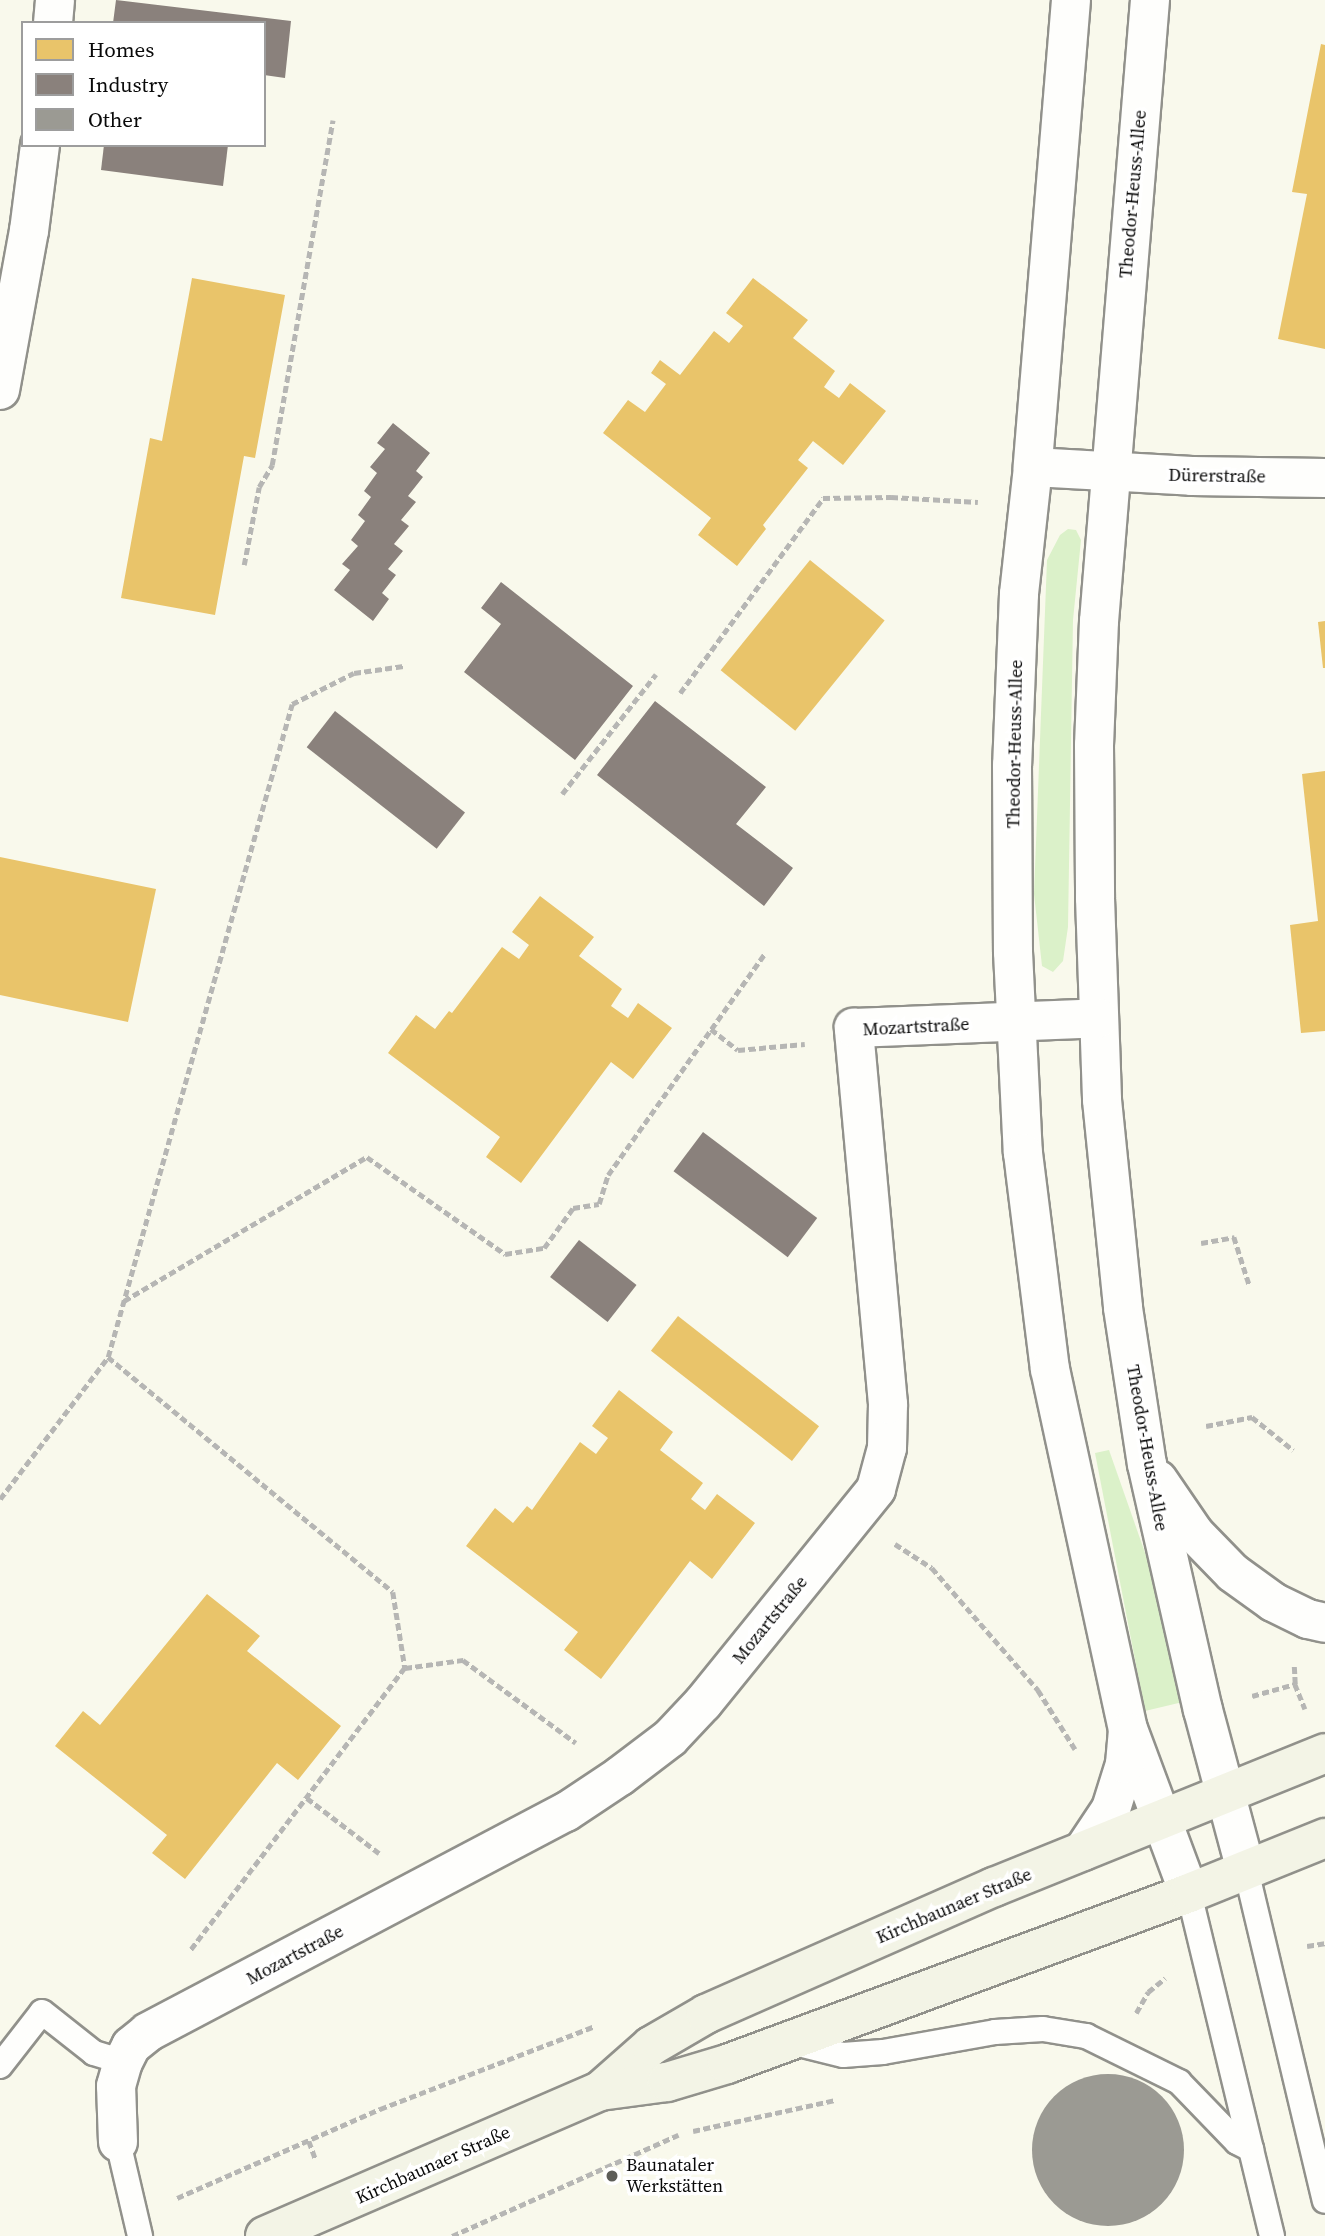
<!DOCTYPE html>
<meta charset="utf-8">
<style>
body{margin:0}
#map{position:relative;width:1325px;height:2236px;overflow:hidden;background:#f9f9ec;font-family:"Source Serif 4",serif}
div>[style]{position:absolute}
.green>*{inset:0;background:#dbf1c9}
.homes>*{inset:0;background:#e9c46a;transform-origin:0 0}
.industry>*{inset:0;background:#8a817c;transform-origin:0 0}
.building>*{inset:0;background:#9b9a93}
.round{border-radius:50%}
.path>*{height:4.5px;margin-top:-2.25px;transform-origin:0;background:repeating-linear-gradient(90deg,#b6b6b4 0 7px,transparent 0 10.5px)}
.roads{filter:drop-shadow(2px 0 #91918b) drop-shadow(-2px 0 #91918b) drop-shadow(0 2px #91918b) drop-shadow(0 -2px #91918b)}
.lane>*{height:24px;margin:-12px;padding:0 12px;transform-origin:12px;border-radius:12px;background:#fefefc}
.street>*{height:38px;margin:-19px;padding:0 19px;transform-origin:19px;border-radius:19px;background:#fefefc}
.secondary>*{height:38px;margin:-19px;padding:0 19px;transform-origin:19px;border-radius:19px;background:#f3f4e6}
.dots>*{width:19px;height:19px;translate:-50% -50%;box-sizing:border-box;border:4px solid #fff;border-radius:50%}
span{translate:-50% -50%;white-space:nowrap;text-align:center;line-height:1.15;-webkit-text-stroke:7px #fff;paint-order:stroke}
.street-label{font-size:18px;color:#090909}
.poi-label{font-size:18px;color:#090909}
.left{translate:0 -50%;text-align:left}
.legend{position:absolute;left:21px;top:21px;width:245px;height:126px;box-sizing:border-box;background:#fff;border:2px solid #9d9d9d;margin:0;padding:9px 12px;list-style:none;font-size:21px;color:#090909}
.legend li{display:flex;align-items:center;gap:14px;height:35px}
.legend b{width:35px;border:2px solid #9d9d9d}
</style>
<div id="map">
<div class="green">
<div style="clip-path:polygon(1068px 529px,1076px 530px,1081px 540px,1073px 620px,1068px 927px,1063px 961px,1053px 972px,1042px 966px,1034px 894px,1047px 560px,1060px 535px)"></div>
<div style="clip-path:polygon(1109px 1450px,1157px 1587px,1187px 1701px,1145px 1711px,1095px 1453px)"></div>
</div>
<div class="homes">
<div style="clip-path:polygon(1321px 44px,1325px 45px,1325px 349px,1278px 339px,1307px 194px,1292px 192px)"></div>
<div style="clip-path:polygon(192px 278px,285px 295px,255px 458px,244px 456px,215px 615px,121px 598px,150px 438px,162px 441px)"></div>
<div style="clip-path:polygon(753px 278px,808px 320px,793px 338px,835px 371px,824px 387px,839px 398px,850px 383px,886px 411px,843px 465px,813px 441px,798px 460px,808px 468px,763px 525px,766px 529px,737px 566px,698px 535px,711px 518px,603px 433px,628px 400px,645px 412px,666px 384px,651px 373px,660px 360px,680px 375px,714px 331px,729px 343px,743px 326px,726px 313px)"></div>
<div style="left:810px;top:560px;width:96px;height:142px;rotate:39deg"></div>
<div style="clip-path:polygon(1325px 621px,1325px 668px,1323px 668px,1318px 622px)"></div>
<div style="clip-path:polygon(1325px 771px,1325px 1031px,1301px 1033px,1290px 925px,1318px 921px,1302px 774px)"></div>
<div style="clip-path:polygon(0 857px,156px 889px,128px 1022px,0 995px)"></div>
<div style="clip-path:polygon(540px 896px,594px 937px,579px 956px,622px 989px,611px 1006px,628px 1018px,638px 1003px,672px 1028px,633px 1079px,611px 1062px,521px 1183px,486px 1157px,500px 1137px,388px 1053px,416px 1015px,435px 1029px,449px 1011px,452px 1013px,502px 947px,519px 959px,529px 945px,512px 932px)"></div>
<div style="left:678px;top:1316px;width:179px;height:44px;rotate:38deg"></div>
<div style="clip-path:polygon(619px 1390px,673px 1432px,660px 1450px,703px 1483px,691px 1499px,705px 1510px,717px 1494px,755px 1523px,712px 1579px,690px 1561px,601px 1679px,564px 1650px,578px 1632px,466px 1546px,495px 1508px,513px 1523px,527px 1506px,532px 1510px,580px 1442px,596px 1454px,608px 1438px,592px 1426px)"></div>
<div style="clip-path:polygon(207px 1594px,260px 1636px,247px 1651px,341px 1726px,298px 1780px,277px 1763px,185px 1879px,152px 1853px,167px 1835px,55px 1746px,83px 1711px,100px 1725px)"></div>
</div>
<div class="industry">
<div style="clip-path:polygon(116px 0,291px 21px,285px 78px,264px 75px,264px 23px,113px 23px)"></div>
<div style="clip-path:polygon(104px 145px,228px 145px,223px 186px,101px 170px)"></div>
<div style="clip-path:polygon(393px 423px,430px 453px,416px 471px,423px 477px,408px 496px,416px 502px,401px 520px,409px 526px,394px 544px,403px 551px,388px 569px,396px 575px,382px 593px,389px 599px,373px 621px,334px 590px,350px 570px,342px 564px,358px 546px,351px 540px,365px 521px,358px 515px,371px 497px,364px 491px,377px 473px,370px 467px,385px 449px,377px 443px)"></div>
<div style="clip-path:polygon(501px 582px,633px 686px,575px 760px,464px 672px,501px 624px,481px 608px)"></div>
<div style="clip-path:polygon(655px 701px,766px 787px,736px 824px,793px 868px,764px 906px,597px 775px)"></div>
<div style="left:335px;top:711px;width:165px;height:46px;rotate:38deg"></div>
<div style="left:703px;top:1132px;width:143px;height:49px;rotate:37deg"></div>
<div style="left:579px;top:1240px;width:73px;height:47px;rotate:38deg"></div>
</div>
<div class="building">
<div class="round" style="left:1032px;top:2074px;width:152px;height:152px"></div>
</div>
<div class="path">
<div style="left:244px;top:565px;width:79px;rotate:-79.1deg"></div>
<div style="left:259px;top:487px;width:26px;rotate:-59deg"></div>
<div style="left:272px;top:465px;width:350px;rotate:-80deg"></div>
<div style="left:680px;top:693px;width:242px;rotate:-53.7deg"></div>
<div style="left:823px;top:498px;width:68px;rotate:-0.8deg"></div>
<div style="left:891px;top:497px;width:87px;rotate:3.3deg"></div>
<div style="left:562px;top:794px;width:152px;rotate:-51.9deg"></div>
<div style="left:711px;top:1029px;width:34px;rotate:38deg"></div>
<div style="left:738px;top:1050px;width:67px;rotate:-5.1deg"></div>
<div style="left:1201px;top:1243px;width:34px;rotate:-10deg"></div>
<div style="left:1234px;top:1237px;width:52px;rotate:72.3deg"></div>
<div style="left:124px;top:1301px;width:282px;rotate:-30.7deg"></div>
<div style="left:367px;top:1157px;width:169px;rotate:35.1deg"></div>
<div style="left:505px;top:1254px;width:39px;rotate:-9deg"></div>
<div style="left:544px;top:1248px;width:49px;rotate:-54.1deg"></div>
<div style="left:573px;top:1208px;width:26px;rotate:-9deg"></div>
<div style="left:599px;top:1204px;width:30px;rotate:-73deg"></div>
<div style="left:608px;top:1175px;width:270px;rotate:-54.7deg"></div>
<div style="left:108px;top:1357px;width:369px;rotate:39.5deg"></div>
<div style="left:393px;top:1592px;width:77px;rotate:81deg"></div>
<div style="left:405px;top:1668px;width:354px;rotate:127.2deg"></div>
<div style="left:1206px;top:1426px;width:47px;rotate:-11.1deg"></div>
<div style="left:1252px;top:1417px;width:53px;rotate:38.8deg"></div>
<div style="left:0;top:1499px;width:178px;rotate:-52.7deg"></div>
<div style="left:108px;top:1357px;width:678px;rotate:-74.26deg"></div>
<div style="left:292px;top:704px;width:69px;rotate:-26.6deg"></div>
<div style="left:354px;top:673px;width:50px;rotate:-8deg"></div>
<div style="left:895px;top:1544px;width:44px;rotate:33deg"></div>
<div style="left:932px;top:1568px;width:162px;rotate:49deg"></div>
<div style="left:1038px;top:1690px;width:70px;rotate:57.9deg"></div>
<div style="left:405px;top:1668px;width:59px;rotate:-7.9deg"></div>
<div style="left:463px;top:1660px;width:140px;rotate:36.3deg"></div>
<div style="left:1295px;top:1684px;width:27px;rotate:68deg"></div>
<div style="left:1252px;top:1696px;width:45px;rotate:-15.6deg"></div>
<div style="left:1295px;top:1684px;width:18px;rotate:-93deg"></div>
<div style="left:307px;top:1798px;width:91px;rotate:37.4deg"></div>
<div style="left:1307px;top:1946px;width:18px;rotate:-9deg"></div>
<div style="left:1136px;top:2013px;width:24px;rotate:-60deg"></div>
<div style="left:1148px;top:1992px;width:22px;rotate:-39deg"></div>
<div style="left:693px;top:2131px;width:145px;rotate:-12.3deg"></div>
<div style="left:309px;top:2141px;width:20px;rotate:70deg"></div>
<div style="left:177px;top:2198px;width:222px;rotate:-23.7deg"></div>
<div style="left:380px;top:2109px;width:228px;rotate:-21.1deg"></div>
<div style="left:452px;top:2236px;width:248px;rotate:-24.1deg"></div>
</div>
<div class="roads">
<div class="lane">
<div style="left:1246px;top:1870px;width:340px;rotate:76.6deg"></div>
<div style="left:1189px;top:1893px;width:353px;rotate:76.4deg"></div>
<div style="left:791px;top:2042px;width:54px;rotate:14deg"></div>
<div style="left:843px;top:2055px;width:40px;rotate:-4.3deg"></div>
<div style="left:883px;top:2052px;width:114px;rotate:-10.1deg"></div>
<div style="left:995px;top:2032px;width:48px;rotate:-3.6deg"></div>
<div style="left:1043px;top:2029px;width:44px;rotate:9.2deg"></div>
<div style="left:1086px;top:2036px;width:104px;rotate:26.3deg"></div>
<div style="left:1179px;top:2082px;width:83px;rotate:46deg"></div>
<div style="left:1237px;top:2142px;width:16px;rotate:27deg"></div>
<div style="left:0;top:2066px;width:68px;rotate:-52.1deg"></div>
<div style="left:42px;top:2012px;width:66px;rotate:38.3deg"></div>
<div style="left:94px;top:2053px;width:30px;rotate:17deg"></div>
<div style="left:118px;top:2142px;width:97px;rotate:76.8deg"></div>
</div>
<div class="street">
<div style="left:1071px;top:0;width:469px;rotate:94.7deg"></div>
<div style="left:1033px;top:467px;width:128px;rotate:96.3deg"></div>
<div style="left:1019px;top:594px;width:171px;rotate:92.3deg"></div>
<div style="left:1012px;top:765px;width:187px;rotate:89.7deg"></div>
<div style="left:1013px;top:952px;width:201px;rotate:87.2deg"></div>
<div style="left:1023px;top:1153px;width:218px;rotate:82.9deg"></div>
<div style="left:1050px;top:1369px;width:368px;rotate:77.8deg"></div>
<div style="left:1128px;top:1729px;width:175px;rotate:69.6deg"></div>
<div style="left:1150px;top:0;width:623px;rotate:94.69deg"></div>
<div style="left:1099px;top:621px;width:124px;rotate:92.3deg"></div>
<div style="left:1094px;top:745px;width:153px;rotate:89.6deg"></div>
<div style="left:1095px;top:898px;width:202px;rotate:88deg"></div>
<div style="left:1102px;top:1100px;width:209px;rotate:84.2deg"></div>
<div style="left:1123px;top:1308px;width:158px;rotate:81.3deg"></div>
<div style="left:1147px;top:1464px;width:252px;rotate:77.2deg"></div>
<div style="left:1203px;top:1710px;width:166px;rotate:75deg"></div>
<div style="left:53px;top:23px;width:23px;rotate:-85deg"></div>
<div style="left:0;top:390px;width:162px;rotate:-79.7deg"></div>
<div style="left:29px;top:231px;width:87px;rotate:-82.7deg"></div>
<div style="left:1033px;top:467px;width:159px;rotate:3.2deg"></div>
<div style="left:1192px;top:476px;width:133px;rotate:0.9deg"></div>
<div style="left:1158px;top:1480px;width:65px;rotate:55.6deg"></div>
<div style="left:1195px;top:1534px;width:54px;rotate:45.7deg"></div>
<div style="left:1233px;top:1573px;width:49px;rotate:35.9deg"></div>
<div style="left:1273px;top:1602px;width:39px;rotate:26deg"></div>
<div style="left:1308px;top:1619px;width:17px;rotate:13deg"></div>
<div style="left:1083px;top:1851px;width:50px;rotate:-56.3deg"></div>
<div style="left:1111px;top:1809px;width:47px;rotate:-72.7deg"></div>
<div style="left:1125px;top:1764px;width:32px;rotate:-85deg"></div>
<div style="left:118px;top:2142px;width:56px;rotate:-92deg"></div>
<div style="left:116px;top:2086px;width:25px;rotate:-74deg"></div>
<div style="left:123px;top:2062px;width:18px;rotate:-63deg"></div>
<div style="left:131px;top:2046px;width:22px;rotate:-39deg"></div>
<div style="left:148px;top:2032px;width:472px;rotate:-27.8deg"></div>
<div style="left:566px;top:1812px;width:65px;rotate:-33.7deg"></div>
<div style="left:620px;top:1776px;width:63px;rotate:-37.2deg"></div>
<div style="left:670px;top:1738px;width:48px;rotate:-46.7deg"></div>
<div style="left:703px;top:1703px;width:275px;rotate:-51deg"></div>
<div style="left:876px;top:1489px;width:42px;rotate:-75deg"></div>
<div style="left:887px;top:1448px;width:44px;rotate:-88.7deg"></div>
<div style="left:888px;top:1404px;width:378px;rotate:-95.2deg"></div>
<div style="left:854px;top:1028px;width:245px;rotate:-2.3deg"></div>
</div>
<div class="secondary">
<div style="left:600px;top:2091px;width:68px;rotate:-41.4deg"></div>
<div style="left:651px;top:2046px;width:64px;rotate:-30.2deg"></div>
<div style="left:706px;top:2014px;width:315px;rotate:-23.8deg"></div>
<div style="left:994px;top:1887px;width:357px;rotate:-22deg"></div>
<div style="left:265px;top:2236px;width:365px;rotate:-23.4deg"></div>
<div style="left:600px;top:2091px;width:68px;rotate:-7.7deg"></div>
<div style="left:667px;top:2082px;width:63px;rotate:-16.7deg"></div>
<div style="left:727px;top:2064px;width:493px;rotate:-20.3deg"></div>
<div style="left:1189px;top:1893px;width:147px;rotate:-22deg"></div>
</div>
</div>
<div class="dots">
<div style="left:612px;top:2176px;background:#5d5d58"></div>
</div>
<div class="street-label">
<span style="left:1133px;top:194px;rotate:-85deg">Theodor-Heuss-Allee</span>
<span style="left:1217px;top:476px;rotate:1deg">Dürerstraße</span>
<span style="left:1015px;top:744px;rotate:-89deg">Theodor-Heuss-Allee</span>
<span style="left:916px;top:1027px;rotate:-3deg">Mozartstraße</span>
<span style="left:1147px;top:1448px;rotate:80deg">Theodor-Heuss-Allee</span>
<span style="left:770px;top:1620px;rotate:-51deg">Mozartstraße</span>
<span style="left:954px;top:1906px;rotate:-23deg">Kirchbaunaer Straße</span>
<span style="left:295px;top:1955px;rotate:-28deg">Mozartstraße</span>
<span style="left:433px;top:2165px;rotate:-24deg">Kirchbaunaer Straße</span>
</div>
<div class="poi-label">
<span class="left" style="left:626px;top:2176px">Baunataler<br>Werkstätten</span>
</div>
<ul class="legend">
<li><b style="height:19px;background:#e9c46a"></b>Homes</li>
<li><b style="height:19px;background:#8a817c"></b>Industry</li>
<li><b style="height:19px;background:#9b9a93"></b>Other</li>
</ul>
</div>
